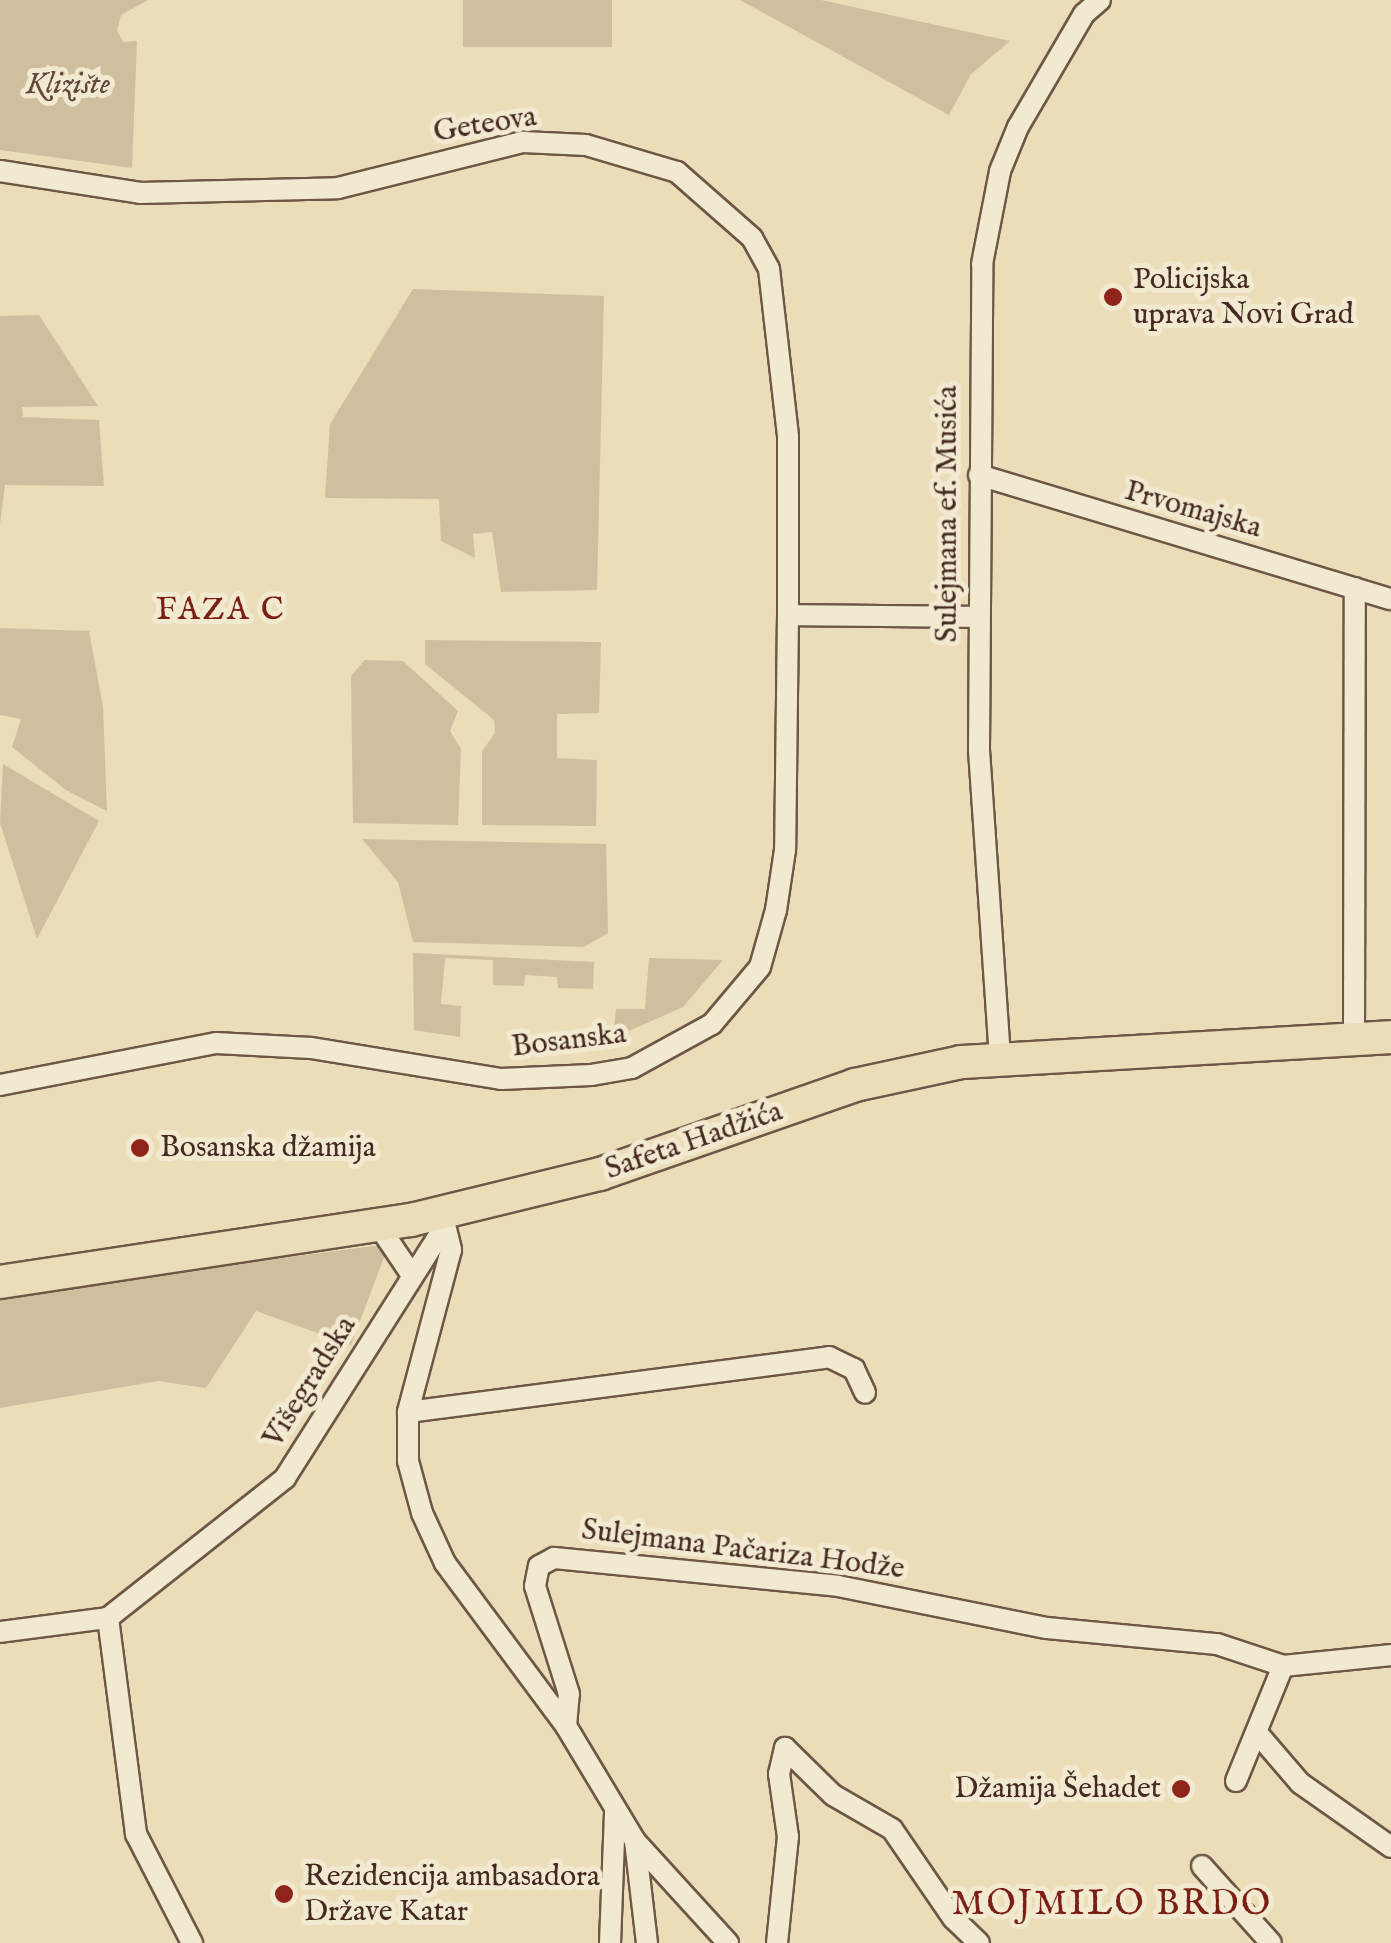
<!DOCTYPE html>
<meta charset="utf-8">
<style>
body{margin:0}
#map{position:relative;width:1391px;height:1943px;overflow:hidden;background:#ebddb8;font-family:"IM FELL English",serif}
div>[style]{position:absolute}
.green>*{inset:0;background:#cfbf9e;transform-origin:0 0}
.roads{filter:drop-shadow(2px 0 #6e5747) drop-shadow(-2px 0 #6e5747) drop-shadow(0 2px #6e5747) drop-shadow(0 -2px #6e5747)}
.street>*{height:20px;margin:-10px;padding:0 10px;transform-origin:10px;border-radius:10px;background:#f2e9d1}
.primary>*{height:32px;margin:-16px;padding:0 16px;transform-origin:16px;border-radius:16px;background:#ebddb8}
.dots>*{width:28px;height:28px;translate:-50% -50%;box-sizing:border-box;border:5px solid #f2e9d1;border-radius:50%}
span{translate:-50% -50%;white-space:nowrap;text-align:center;line-height:1.15;-webkit-text-stroke:10px #f2e9d1;paint-order:stroke}
.park-label{font-size:30px;color:#61483a;font-style:italic}
.street-label{font-size:30px;color:#452a21}
.poi-label{font-size:30px;color:#452a21}
.left{translate:0 -50%;text-align:left}
.right{translate:-100% -50%;text-align:right}
.neighbourhood-label{font-size:32px;color:#7a1f14;letter-spacing:2.5px}
.quarter-label{font-size:35px;color:#7a1f14;letter-spacing:2.5px}
</style>
<div id="map">
<div class="green">
<div style="clip-path:polygon(0 0,148px 0,121px 15px,117px 30px,123px 42px,137px 41px,132px 168px,0 150px)"></div>
<div style="left:463px;top:0;width:149px;height:47px"></div>
<div style="clip-path:polygon(740px 0,821px 0,1010px 41px,971px 74px,949px 115px)"></div>
<div style="clip-path:polygon(413px 289px,604px 296px,597px 590px,501px 592px,492px 532px,473px 534px,475px 558px,441px 541px,439px 499px,325px 498px,330px 424px)"></div>
<div style="clip-path:polygon(39px 315px,98px 406px,22px 407px,23px 417px,99px 420px,104px 486px,5px 485px,0 524px,0 316px)"></div>
<div style="clip-path:polygon(0 628px,89px 631px,103px 707px,107px 811px,66px 790px,12px 747px,21px 719px,0 715px)"></div>
<div style="clip-path:polygon(425px 640px,601px 642px,599px 713px,557px 714px,557px 758px,597px 760px,596px 826px,482px 825px,482px 751px,495px 733px,494px 720px,425px 664px)"></div>
<div style="clip-path:polygon(365px 660px,403px 661px,458px 711px,450px 731px,461px 749px,458px 825px,353px 823px,351px 676px)"></div>
<div style="clip-path:polygon(3px 764px,99px 821px,37px 939px,0 823px)"></div>
<div style="clip-path:polygon(362px 839px,606px 844px,608px 933px,584px 947px,413px 942px,398px 882px)"></div>
<div style="clip-path:polygon(413px 953px,594px 962px,593px 989px,558px 988px,557px 977px,525px 975px,524px 986px,493px 985px,493px 960px,445px 958px,441px 1004px,461px 1006px,460px 1037px,414px 1030px)"></div>
<div style="clip-path:polygon(649px 958px,723px 960px,683px 1007px,613px 1038px,616px 1009px,645px 1009px)"></div>
<div style="clip-path:polygon(389px 1244px,351px 1345px,256px 1311px,206px 1388px,158px 1381px,0 1408px,0 1295px)"></div>
</div>
<div class="roads">
<div class="street">
<div style="left:0;top:171px;width:142px;rotate:8.9deg"></div>
<div style="left:140px;top:193px;width:198px;rotate:-1.4deg"></div>
<div style="left:338px;top:188px;width:191px;rotate:-14deg"></div>
<div style="left:523px;top:142px;width:63px;rotate:2.7deg"></div>
<div style="left:586px;top:145px;width:95px;rotate:16.5deg"></div>
<div style="left:677px;top:172px;width:100px;rotate:41.3deg"></div>
<div style="left:752px;top:238px;width:35px;rotate:61deg"></div>
<div style="left:769px;top:269px;width:169px;rotate:83.5deg"></div>
<div style="left:788px;top:437px;width:178px;rotate:90deg"></div>
<div style="left:788px;top:615px;width:235px;rotate:90.7deg"></div>
<div style="left:785px;top:850px;width:61px;rotate:98.5deg"></div>
<div style="left:776px;top:910px;width:59px;rotate:105.7deg"></div>
<div style="left:760px;top:967px;width:75px;rotate:130.1deg"></div>
<div style="left:712px;top:1024px;width:91px;rotate:151.2deg"></div>
<div style="left:632px;top:1068px;width:42px;rotate:170.3deg"></div>
<div style="left:591px;top:1075px;width:90px;rotate:177.5deg"></div>
<div style="left:501px;top:1079px;width:193px;rotate:-170.7deg"></div>
<div style="left:311px;top:1048px;width:95px;rotate:-177deg"></div>
<div style="left:216px;top:1043px;width:220px;rotate:169deg"></div>
<div style="left:979px;top:475px;width:430px;rotate:16.8deg"></div>
<div style="left:788px;top:615px;width:190px;rotate:0.6deg"></div>
<div style="left:1354px;top:1039px;width:451px;rotate:-89.9deg"></div>
<div style="left:1000px;top:1058px;width:309px;rotate:-93.9deg"></div>
<div style="left:979px;top:750px;width:486px;rotate:-89.6deg"></div>
<div style="left:982px;top:264px;width:95px;rotate:-79deg"></div>
<div style="left:1000px;top:171px;width:48px;rotate:-67.8deg"></div>
<div style="left:1018px;top:127px;width:131px;rotate:-59.7deg"></div>
<div style="left:1084px;top:14px;width:21px;rotate:-41deg"></div>
<div style="left:442px;top:1213px;width:38px;rotate:76deg"></div>
<div style="left:451px;top:1250px;width:168px;rotate:104.9deg"></div>
<div style="left:408px;top:1412px;width:49px;rotate:90deg"></div>
<div style="left:408px;top:1461px;width:54px;rotate:74.9deg"></div>
<div style="left:422px;top:1513px;width:55px;rotate:65.3deg"></div>
<div style="left:445px;top:1563px;width:203px;rotate:53.4deg"></div>
<div style="left:566px;top:1726px;width:134px;rotate:59deg"></div>
<div style="left:635px;top:1841px;width:138px;rotate:47.6deg"></div>
<div style="left:378px;top:1225px;width:59px;rotate:56deg"></div>
<div style="left:408px;top:1412px;width:425px;rotate:-7.4deg"></div>
<div style="left:829px;top:1357px;width:28px;rotate:26deg"></div>
<div style="left:854px;top:1369px;width:26px;rotate:65deg"></div>
<div style="left:108px;top:1618px;width:218px;rotate:82.6deg"></div>
<div style="left:136px;top:1834px;width:123px;rotate:62.8deg"></div>
<div style="left:0;top:1632px;width:109px;rotate:-7.4deg"></div>
<div style="left:108px;top:1618px;width:226px;rotate:-38.3deg"></div>
<div style="left:285px;top:1478px;width:295px;rotate:-57.6deg"></div>
<div style="left:566px;top:1726px;width:32px;rotate:-85deg"></div>
<div style="left:569px;top:1694px;width:113px;rotate:-107.5deg"></div>
<div style="left:535px;top:1586px;width:20px;rotate:-79deg"></div>
<div style="left:539px;top:1566px;width:17px;rotate:-28deg"></div>
<div style="left:554px;top:1558px;width:285px;rotate:5.6deg"></div>
<div style="left:838px;top:1586px;width:213px;rotate:11.4deg"></div>
<div style="left:1047px;top:1628px;width:171px;rotate:5.4deg"></div>
<div style="left:1217px;top:1644px;width:70px;rotate:18.4deg"></div>
<div style="left:1283px;top:1666px;width:109px;rotate:-5.8deg"></div>
<div style="left:1258px;top:1734px;width:65px;rotate:49.4deg"></div>
<div style="left:1300px;top:1783px;width:111px;rotate:35.1deg"></div>
<div style="left:1236px;top:1781px;width:124px;rotate:-67.8deg"></div>
<div style="left:635px;top:1841px;width:103px;rotate:83.3deg"></div>
<div style="left:1202px;top:1866px;width:103px;rotate:48.1deg"></div>
<div style="left:610px;top:1943px;width:133px;rotate:-87.8deg"></div>
<div style="left:777px;top:1943px;width:107px;rotate:-84.1deg"></div>
<div style="left:788px;top:1837px;width:64px;rotate:-98.1deg"></div>
<div style="left:779px;top:1774px;width:27px;rotate:-77deg"></div>
<div style="left:785px;top:1748px;width:67px;rotate:44.4deg"></div>
<div style="left:833px;top:1795px;width:68px;rotate:30deg"></div>
<div style="left:892px;top:1829px;width:108px;rotate:55.6deg"></div>
<div style="left:953px;top:1918px;width:36px;rotate:44deg"></div>
</div>
<div class="primary">
<div style="left:0;top:1282px;width:416px;rotate:-8.6deg"></div>
<div style="left:411px;top:1220px;width:195px;rotate:-13.7deg"></div>
<div style="left:600px;top:1174px;width:270px;rotate:-19.2deg"></div>
<div style="left:855px;top:1085px;width:108px;rotate:-12.2deg"></div>
<div style="left:961px;top:1062px;width:431px;rotate:-3.3deg"></div>
</div>
</div>
<div class="dots">
<div style="left:1113px;top:297px;background:#8f2418"></div>
<div style="left:140px;top:1148px;background:#8f2418"></div>
<div style="left:1181px;top:1789px;background:#8f2418"></div>
<div style="left:284px;top:1894px;background:#8f2418"></div>
</div>
<div class="park-label">
<span style="left:68px;top:85px">Klizište</span>
</div>
<div class="street-label">
<span style="left:485px;top:125px;rotate:-9deg">Geteova</span>
<span style="left:1193px;top:510px;rotate:16deg">Prvomajska</span>
<span style="left:948px;top:514px;rotate:-90deg">Sulejmana ef. Musića</span>
<span style="left:569px;top:1041px;rotate:-7deg">Bosanska</span>
<span style="left:694px;top:1141px;rotate:-19deg">Safeta Hadžića</span>
<span style="left:310px;top:1382px;rotate:-58deg">Višegradska</span>
<span style="left:743px;top:1550px;rotate:7deg">Sulejmana Pačariza Hodže</span>
</div>
<div class="poi-label">
<span class="left" style="left:1133px;top:297px">Policijska<br>uprava Novi Grad</span>
<span class="left" style="left:160px;top:1148px">Bosanska džamija</span>
<span class="right" style="left:1161px;top:1789px">Džamija Šehadet</span>
<span class="left" style="left:304px;top:1894px">Rezidencija ambasadora<br>Države Katar</span>
</div>
<div class="neighbourhood-label">
<span style="left:221px;top:611px">FAZA C</span>
</div>
<div class="quarter-label">
<span style="left:1112px;top:1905px">MOJMILO BRDO</span>
</div>
</div>
